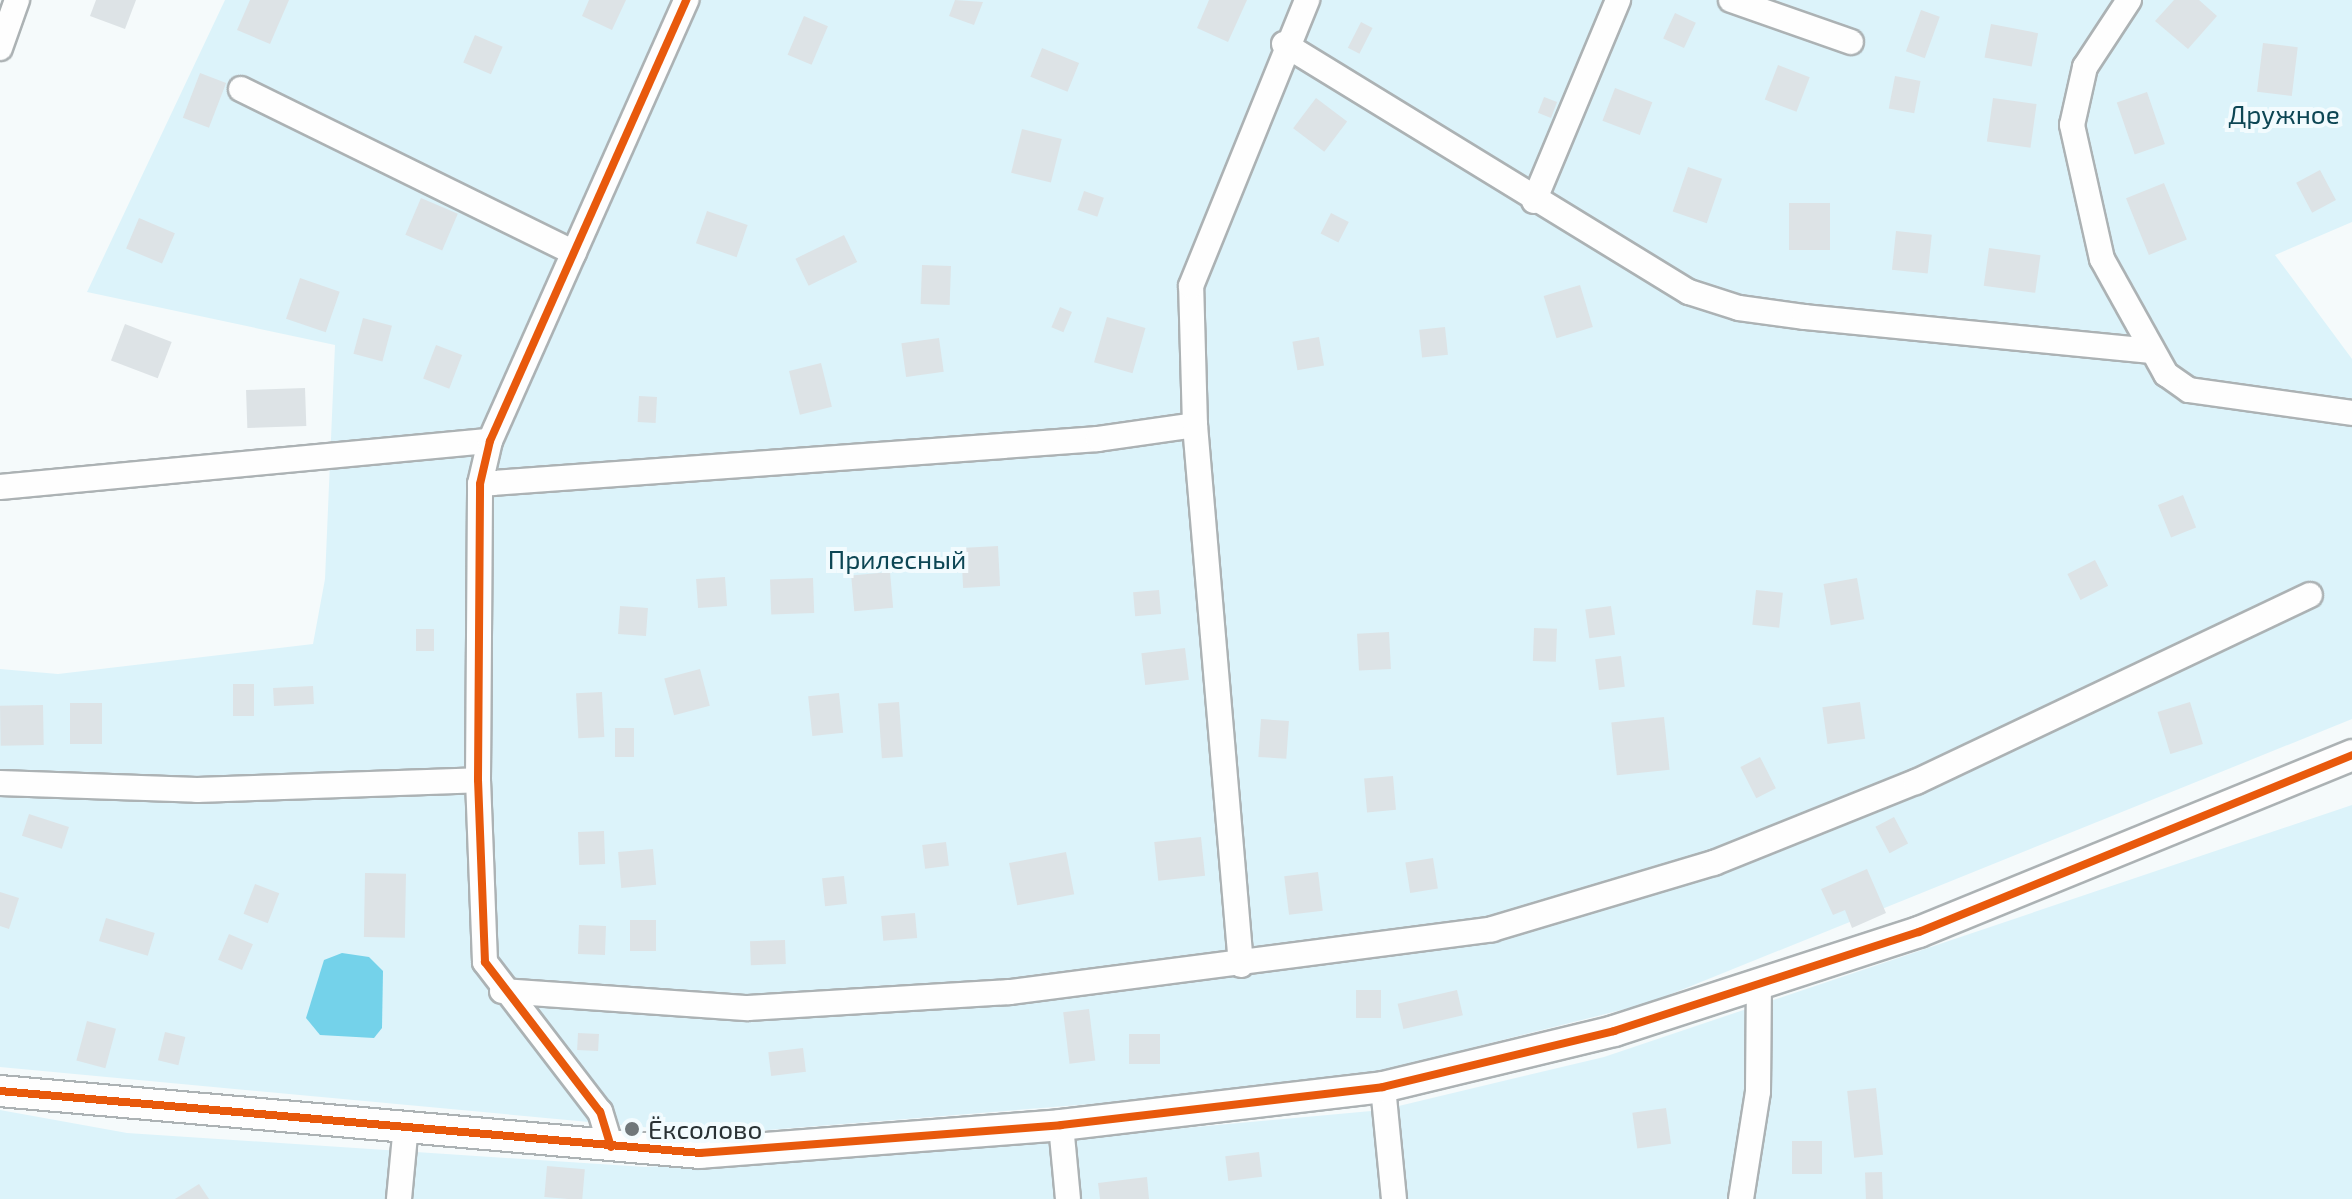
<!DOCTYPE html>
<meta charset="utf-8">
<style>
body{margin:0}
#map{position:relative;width:2352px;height:1199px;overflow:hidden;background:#f5fafb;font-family:"Exo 2",sans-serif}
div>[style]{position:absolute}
.green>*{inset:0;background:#dcf3fa}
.water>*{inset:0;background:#74d2ea}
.building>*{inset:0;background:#dde3e6;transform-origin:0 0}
.roads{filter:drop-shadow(2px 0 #acb2b4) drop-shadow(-2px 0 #acb2b4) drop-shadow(0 2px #acb2b4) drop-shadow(0 -2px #acb2b4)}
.minor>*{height:24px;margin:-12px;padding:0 12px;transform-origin:12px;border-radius:12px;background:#fefefe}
.tertiary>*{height:30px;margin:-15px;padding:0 15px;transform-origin:15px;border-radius:15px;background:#fefefe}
.cycleway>*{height:8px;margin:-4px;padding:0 4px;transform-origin:4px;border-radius:4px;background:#e8590c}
.dots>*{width:22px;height:22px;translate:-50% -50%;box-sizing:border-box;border:4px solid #f2fbfe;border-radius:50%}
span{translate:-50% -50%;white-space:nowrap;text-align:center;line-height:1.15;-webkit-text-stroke:8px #f2fbfe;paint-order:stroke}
.park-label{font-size:26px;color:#0d4654}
.poi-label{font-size:26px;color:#293134}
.left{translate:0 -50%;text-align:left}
</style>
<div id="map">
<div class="green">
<div style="clip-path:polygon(225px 0,2352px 0,2352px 222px,2275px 255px,2352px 359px,2352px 719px,1649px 1003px,1372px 1073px,1141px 1100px,718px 1134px,0 1067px,0 669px,58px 674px,313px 644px,325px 579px,335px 345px,87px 292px)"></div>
<div style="clip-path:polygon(2352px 805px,2352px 1199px,0 1199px,0 1110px,127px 1133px,645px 1167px,934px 1151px,1382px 1110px,1604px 1057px)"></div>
</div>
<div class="water">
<div style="clip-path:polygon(342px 953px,369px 957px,383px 971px,382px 1028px,374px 1038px,320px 1035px,306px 1018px,324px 960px)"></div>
</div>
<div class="building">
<div style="clip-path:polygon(96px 0,136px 0,125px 29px,90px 16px)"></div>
<div style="clip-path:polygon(250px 0,289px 0,270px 44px,237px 30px)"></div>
<div style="clip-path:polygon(589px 0,626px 0,612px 30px,582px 16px)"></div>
<div style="clip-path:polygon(955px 0,983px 2px,974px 25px,949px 16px)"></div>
<div style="clip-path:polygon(1209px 0,1247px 0,1228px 42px,1197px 28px)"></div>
<div style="clip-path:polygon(2174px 0,2199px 0,2217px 16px,2188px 49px,2155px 21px)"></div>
<div style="left:1921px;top:10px;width:20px;height:44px;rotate:20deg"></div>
<div style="left:1675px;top:13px;width:23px;height:28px;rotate:25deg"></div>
<div style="left:804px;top:16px;width:26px;height:42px;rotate:23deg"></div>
<div style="left:1361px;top:22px;width:13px;height:29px;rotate:27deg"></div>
<div style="left:1991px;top:24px;width:48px;height:34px;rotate:11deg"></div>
<div style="left:475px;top:35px;width:30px;height:30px;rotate:23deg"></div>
<div style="left:2263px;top:43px;width:35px;height:49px;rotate:7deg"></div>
<div style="left:1042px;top:48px;width:40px;height:31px;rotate:22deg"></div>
<div style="left:1778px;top:65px;width:34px;height:37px;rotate:21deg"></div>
<div style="left:200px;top:73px;width:28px;height:48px;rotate:21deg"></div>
<div style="left:1895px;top:76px;width:26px;height:33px;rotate:11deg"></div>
<div style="left:1615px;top:88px;width:40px;height:35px;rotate:21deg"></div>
<div style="left:2147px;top:92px;width:55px;height:32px;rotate:71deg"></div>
<div style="left:1544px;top:97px;width:14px;height:17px;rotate:21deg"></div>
<div style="left:1316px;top:98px;width:39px;height:38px;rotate:37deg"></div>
<div style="left:1993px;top:98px;width:44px;height:44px;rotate:8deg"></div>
<div style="left:1022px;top:129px;width:41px;height:45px;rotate:14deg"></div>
<div style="left:1688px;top:167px;width:36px;height:47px;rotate:19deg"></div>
<div style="left:2320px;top:170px;width:34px;height:27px;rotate:62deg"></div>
<div style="left:2164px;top:183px;width:61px;height:41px;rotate:68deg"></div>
<div style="left:1084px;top:191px;width:21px;height:20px;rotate:19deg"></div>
<div style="left:421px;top:198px;width:40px;height:40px;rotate:23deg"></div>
<div style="left:1789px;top:203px;width:41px;height:47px"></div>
<div style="left:707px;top:211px;width:43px;height:34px;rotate:19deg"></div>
<div style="left:1331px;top:213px;width:20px;height:23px;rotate:27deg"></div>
<div style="left:139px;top:218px;width:39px;height:33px;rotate:23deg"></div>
<div style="left:1896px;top:231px;width:36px;height:39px;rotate:6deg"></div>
<div style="left:844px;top:235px;width:30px;height:54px;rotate:64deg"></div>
<div style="left:1989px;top:248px;width:52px;height:38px;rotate:8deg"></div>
<div style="left:922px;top:265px;width:29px;height:39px;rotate:2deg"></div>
<div style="left:300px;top:278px;width:42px;height:43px;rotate:19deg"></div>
<div style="left:1580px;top:285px;width:44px;height:38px;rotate:73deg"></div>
<div style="left:1060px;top:307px;width:13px;height:22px;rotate:23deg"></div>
<div style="left:1107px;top:317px;width:40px;height:47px;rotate:16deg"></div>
<div style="left:363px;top:318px;width:30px;height:37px;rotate:15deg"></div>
<div style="left:125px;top:324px;width:50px;height:39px;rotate:21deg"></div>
<div style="left:1445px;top:327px;width:28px;height:26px;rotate:84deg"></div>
<div style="left:1319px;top:337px;width:29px;height:27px;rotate:80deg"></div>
<div style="left:939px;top:338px;width:34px;height:38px;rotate:82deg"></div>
<div style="left:436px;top:345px;width:28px;height:36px;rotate:21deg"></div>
<div style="left:821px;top:363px;width:45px;height:33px;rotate:76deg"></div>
<div style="left:305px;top:388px;width:38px;height:59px;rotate:88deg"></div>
<div style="left:639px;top:396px;width:18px;height:26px;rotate:3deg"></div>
<div style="left:2183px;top:495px;width:35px;height:27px;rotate:68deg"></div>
<div style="left:998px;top:546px;width:40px;height:37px;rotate:87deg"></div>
<div style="left:2095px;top:560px;width:29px;height:31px;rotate:63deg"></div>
<div style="left:890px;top:572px;width:36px;height:39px;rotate:85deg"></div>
<div style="left:725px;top:577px;width:29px;height:29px;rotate:86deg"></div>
<div style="left:813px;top:578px;width:35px;height:43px;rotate:88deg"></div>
<div style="left:1857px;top:578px;width:42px;height:34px;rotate:80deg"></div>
<div style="left:1159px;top:590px;width:24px;height:26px;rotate:85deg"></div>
<div style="left:1756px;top:590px;width:27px;height:35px;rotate:6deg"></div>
<div style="left:620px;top:606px;width:28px;height:28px;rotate:4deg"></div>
<div style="left:1611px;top:606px;width:29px;height:26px;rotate:82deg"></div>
<div style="left:1534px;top:628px;width:23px;height:33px;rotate:2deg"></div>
<div style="left:416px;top:629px;width:18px;height:22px"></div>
<div style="left:1389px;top:632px;width:37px;height:32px;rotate:87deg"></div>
<div style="left:1185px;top:648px;width:32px;height:44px;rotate:83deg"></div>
<div style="left:1621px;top:656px;width:31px;height:26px;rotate:83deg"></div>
<div style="left:700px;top:669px;width:38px;height:37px;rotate:75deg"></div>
<div style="left:233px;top:684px;width:21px;height:32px"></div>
<div style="left:313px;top:686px;width:18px;height:40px;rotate:87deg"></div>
<div style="left:602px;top:692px;width:45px;height:26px;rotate:87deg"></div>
<div style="left:839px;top:693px;width:40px;height:31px;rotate:84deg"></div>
<div style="left:899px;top:702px;width:55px;height:21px;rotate:86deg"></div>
<div style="left:1860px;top:702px;width:37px;height:38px;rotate:82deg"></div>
<div style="left:2190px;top:702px;width:44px;height:34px;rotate:73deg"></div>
<div style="left:102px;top:703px;width:41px;height:32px;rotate:90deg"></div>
<div style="left:43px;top:705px;width:40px;height:43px;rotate:89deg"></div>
<div style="left:1664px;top:717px;width:53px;height:53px;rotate:84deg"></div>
<div style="left:1261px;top:719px;width:28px;height:38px;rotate:4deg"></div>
<div style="left:615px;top:728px;width:19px;height:29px"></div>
<div style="left:1760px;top:757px;width:35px;height:22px;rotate:63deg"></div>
<div style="left:1393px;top:776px;width:34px;height:29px;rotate:85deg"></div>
<div style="left:29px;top:814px;width:42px;height:23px;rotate:18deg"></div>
<div style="left:1894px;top:817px;width:30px;height:21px;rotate:62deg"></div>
<div style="left:604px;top:831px;width:33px;height:26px;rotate:88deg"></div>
<div style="left:1201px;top:837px;width:39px;height:47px;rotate:84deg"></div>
<div style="left:946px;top:842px;width:24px;height:24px;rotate:83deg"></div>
<div style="left:653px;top:849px;width:36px;height:35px;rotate:85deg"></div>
<div style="left:1066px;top:852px;width:43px;height:58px;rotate:79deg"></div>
<div style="left:1433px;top:858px;width:31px;height:28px;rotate:81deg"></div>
<div style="clip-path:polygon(1867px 869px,1886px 913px,1852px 928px,1845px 910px,1833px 915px,1821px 889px)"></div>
<div style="left:1318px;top:872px;width:39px;height:34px;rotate:83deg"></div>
<div style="left:365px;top:873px;width:41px;height:64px;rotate:1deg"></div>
<div style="left:844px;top:876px;width:28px;height:22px;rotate:84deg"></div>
<div style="left:255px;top:884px;width:26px;height:32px;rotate:21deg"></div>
<div style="clip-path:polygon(0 892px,19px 898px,9px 929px,0 926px)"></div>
<div style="left:915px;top:913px;width:25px;height:34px;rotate:85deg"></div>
<div style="left:106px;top:918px;width:51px;height:24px;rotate:17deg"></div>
<div style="left:630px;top:920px;width:26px;height:31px"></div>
<div style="left:579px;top:925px;width:27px;height:29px;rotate:2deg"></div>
<div style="left:229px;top:934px;width:26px;height:28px;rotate:23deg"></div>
<div style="left:785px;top:940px;width:24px;height:35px;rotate:88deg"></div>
<div style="left:1381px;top:990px;width:28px;height:25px;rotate:90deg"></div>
<div style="left:1457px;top:990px;width:26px;height:61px;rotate:77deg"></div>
<div style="left:1089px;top:1009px;width:52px;height:26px;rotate:83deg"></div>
<div style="left:87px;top:1021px;width:30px;height:41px;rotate:15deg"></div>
<div style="left:165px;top:1032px;width:21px;height:29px;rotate:14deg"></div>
<div style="left:578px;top:1033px;width:21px;height:17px;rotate:3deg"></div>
<div style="left:1160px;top:1034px;width:30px;height:31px;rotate:90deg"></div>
<div style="left:803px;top:1048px;width:24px;height:35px;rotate:83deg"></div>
<div style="left:1876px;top:1088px;width:67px;height:29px;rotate:84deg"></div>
<div style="left:1666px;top:1108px;width:36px;height:34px;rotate:82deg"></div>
<div style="left:1792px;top:1141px;width:30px;height:33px"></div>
<div style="left:1259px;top:1152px;width:25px;height:34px;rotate:83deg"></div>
<div style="left:547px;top:1166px;width:38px;height:31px;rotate:5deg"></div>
<div style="left:1882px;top:1172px;width:27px;height:17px;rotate:88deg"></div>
<div style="clip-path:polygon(1147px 1177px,1149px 1199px,1100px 1199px,1098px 1183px)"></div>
<div style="clip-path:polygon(199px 1184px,209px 1199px,175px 1199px)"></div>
</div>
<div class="roads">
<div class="minor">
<div style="left:1731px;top:0;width:127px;rotate:19.3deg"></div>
<div style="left:2129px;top:0;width:80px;rotate:123.3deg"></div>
<div style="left:2085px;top:67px;width:59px;rotate:102.6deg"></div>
<div style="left:2072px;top:125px;width:137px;rotate:77.4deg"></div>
<div style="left:2102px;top:259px;width:132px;rotate:60.9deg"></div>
<div style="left:2166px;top:374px;width:28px;rotate:35deg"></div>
<div style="left:2189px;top:390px;width:165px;rotate:8deg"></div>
<div style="left:1284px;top:44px;width:475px;rotate:31.5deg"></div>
<div style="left:1689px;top:292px;width:52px;rotate:17.7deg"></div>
<div style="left:1739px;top:308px;width:67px;rotate:7.8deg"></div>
<div style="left:1805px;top:317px;width:349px;rotate:5.6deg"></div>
<div style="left:0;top:48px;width:51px;rotate:-70.5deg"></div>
<div style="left:241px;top:89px;width:371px;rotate:26.2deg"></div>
<div style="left:1534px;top:201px;width:218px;rotate:-67.3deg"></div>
<div style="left:480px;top:484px;width:620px;rotate:-4.16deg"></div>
<div style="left:1098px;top:439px;width:98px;rotate:-8.2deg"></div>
<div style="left:0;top:487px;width:492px;rotate:-5.4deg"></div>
<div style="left:0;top:783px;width:197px;rotate:2deg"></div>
<div style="left:197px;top:790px;width:281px;rotate:-2deg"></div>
<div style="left:1241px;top:965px;width:542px;rotate:-94.87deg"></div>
<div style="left:1195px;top:425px;width:139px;rotate:-91.6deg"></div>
<div style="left:1191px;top:286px;width:309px;rotate:-67.9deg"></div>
<div style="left:502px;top:991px;width:247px;rotate:4deg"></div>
<div style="left:748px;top:1008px;width:262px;rotate:-3.5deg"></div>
<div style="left:1010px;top:992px;width:486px;rotate:-7.4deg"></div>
<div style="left:1492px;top:929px;width:232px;rotate:-16.6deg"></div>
<div style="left:1714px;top:863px;width:218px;rotate:-21.9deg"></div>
<div style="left:1916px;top:782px;width:436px;rotate:-25.4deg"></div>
<div style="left:1383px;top:1087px;width:113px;rotate:84.4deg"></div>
<div style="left:1061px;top:1125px;width:74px;rotate:84.6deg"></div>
<div style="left:611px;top:1147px;width:37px;rotate:-107deg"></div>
<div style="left:600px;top:1112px;width:189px;rotate:-127.5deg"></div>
<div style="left:485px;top:962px;width:182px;rotate:-92.2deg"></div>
<div style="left:478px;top:780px;width:296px;rotate:-89.6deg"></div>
<div style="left:480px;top:484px;width:44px;rotate:-76.9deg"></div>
<div style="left:490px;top:441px;width:483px;rotate:-66deg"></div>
<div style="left:399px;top:1199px;width:74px;rotate:-84.6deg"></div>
<div style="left:1741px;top:1199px;width:108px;rotate:-81deg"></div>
<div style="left:1758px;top:1092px;width:105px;rotate:-89.5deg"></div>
</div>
<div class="tertiary">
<div style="left:0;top:1091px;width:703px;rotate:5.06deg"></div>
<div style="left:700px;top:1153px;width:362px;rotate:-4.4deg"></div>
<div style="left:1061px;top:1125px;width:324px;rotate:-6.7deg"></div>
<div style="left:1383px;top:1087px;width:238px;rotate:-13.6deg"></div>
<div style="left:1614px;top:1031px;width:321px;rotate:-18deg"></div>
<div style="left:1919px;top:932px;width:468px;rotate:-22.2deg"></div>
</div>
</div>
<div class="cycleway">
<div style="left:0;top:1091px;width:703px;rotate:5.06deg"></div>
<div style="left:700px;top:1153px;width:362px;rotate:-4.4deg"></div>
<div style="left:1061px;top:1125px;width:324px;rotate:-6.7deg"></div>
<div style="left:1383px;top:1087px;width:238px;rotate:-13.6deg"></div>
<div style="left:1614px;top:1031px;width:321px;rotate:-18deg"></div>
<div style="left:1919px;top:932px;width:468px;rotate:-22.2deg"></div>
<div style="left:611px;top:1147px;width:37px;rotate:-107deg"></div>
<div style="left:600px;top:1112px;width:189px;rotate:-127.5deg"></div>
<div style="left:485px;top:962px;width:182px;rotate:-92.2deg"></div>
<div style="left:478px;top:780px;width:296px;rotate:-89.6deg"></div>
<div style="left:480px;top:484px;width:44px;rotate:-76.9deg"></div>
<div style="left:490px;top:441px;width:483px;rotate:-66deg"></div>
</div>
<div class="dots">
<div style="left:632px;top:1129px;background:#70777a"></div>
</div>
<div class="park-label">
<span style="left:2284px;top:114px">Дружное</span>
<span style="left:897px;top:559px">Прилесный</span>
</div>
<div class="poi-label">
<span class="left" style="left:648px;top:1129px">Ёксолово</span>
</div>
</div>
